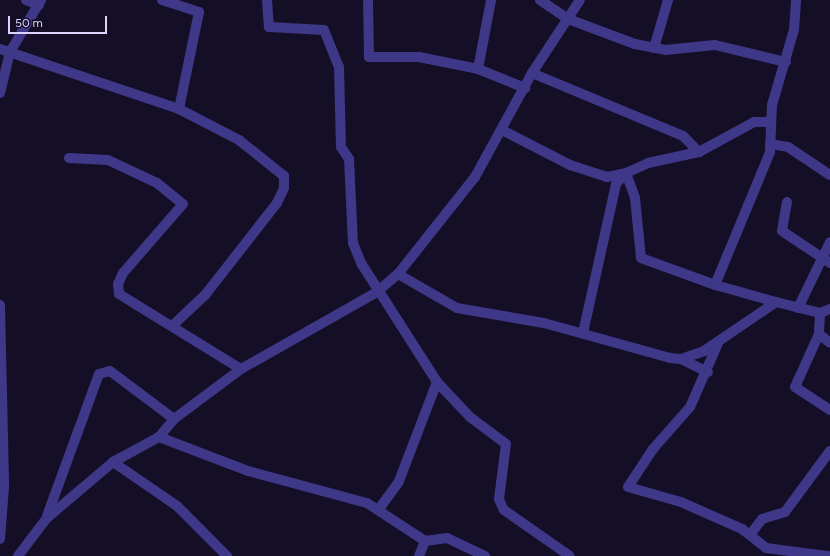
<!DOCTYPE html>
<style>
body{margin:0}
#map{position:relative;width:830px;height:556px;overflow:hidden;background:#140e27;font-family:Figtree,sans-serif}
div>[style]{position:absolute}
.minor>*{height:10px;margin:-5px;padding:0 5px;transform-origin:5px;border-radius:5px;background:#3f3788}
span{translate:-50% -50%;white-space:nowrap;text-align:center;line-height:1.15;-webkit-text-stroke:3px #140e27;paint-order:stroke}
.scale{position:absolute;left:8px;top:16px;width:99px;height:18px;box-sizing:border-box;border:2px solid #dcd4ff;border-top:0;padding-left:5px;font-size:12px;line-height:14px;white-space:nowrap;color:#dcd4ff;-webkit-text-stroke:3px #140e27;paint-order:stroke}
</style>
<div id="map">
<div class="minor">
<div style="left:26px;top:0;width:14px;rotate:21deg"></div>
<div style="left:162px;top:0;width:39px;rotate:18deg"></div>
<div style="left:199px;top:12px;width:99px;rotate:101.7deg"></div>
<div style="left:267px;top:0;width:27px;rotate:86deg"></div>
<div style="left:269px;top:27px;width:55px;rotate:3.1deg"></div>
<div style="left:324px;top:30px;width:40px;rotate:68deg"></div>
<div style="left:339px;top:67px;width:80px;rotate:88.6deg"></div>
<div style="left:341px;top:147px;width:14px;rotate:56deg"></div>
<div style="left:349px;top:159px;width:84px;rotate:87.3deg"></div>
<div style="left:353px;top:243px;width:22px;rotate:68deg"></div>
<div style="left:361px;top:263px;width:141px;rotate:57.4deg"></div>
<div style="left:437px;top:382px;width:48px;rotate:46.7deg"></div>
<div style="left:470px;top:417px;width:45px;rotate:36.9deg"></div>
<div style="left:506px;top:444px;width:55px;rotate:97.3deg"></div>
<div style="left:499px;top:499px;width:12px;rotate:66deg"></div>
<div style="left:504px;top:510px;width:80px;rotate:34.9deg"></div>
<div style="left:368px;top:0;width:57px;rotate:89deg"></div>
<div style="left:369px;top:57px;width:50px"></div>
<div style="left:419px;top:57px;width:60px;rotate:11.5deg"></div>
<div style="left:478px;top:69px;width:51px;rotate:22deg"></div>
<div style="left:540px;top:0;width:34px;rotate:34deg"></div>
<div style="left:568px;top:19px;width:72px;rotate:20.5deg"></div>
<div style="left:635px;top:44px;width:31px;rotate:11deg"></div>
<div style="left:665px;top:50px;width:50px;rotate:-5.7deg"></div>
<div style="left:715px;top:45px;width:73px;rotate:13.5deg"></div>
<div style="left:654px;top:48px;width:50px;rotate:-73.7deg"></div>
<div style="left:0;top:49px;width:189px;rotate:18.5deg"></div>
<div style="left:179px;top:109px;width:68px;rotate:27.3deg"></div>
<div style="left:239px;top:140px;width:58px;rotate:38.7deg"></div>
<div style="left:284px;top:176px;width:12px;rotate:90deg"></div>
<div style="left:284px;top:188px;width:17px;rotate:115deg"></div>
<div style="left:277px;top:203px;width:117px;rotate:128deg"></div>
<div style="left:205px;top:295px;width:45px;rotate:136.8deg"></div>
<div style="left:478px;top:69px;width:70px;rotate:-79.3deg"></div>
<div style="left:532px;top:73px;width:164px;rotate:22.6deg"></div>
<div style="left:683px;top:136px;width:23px;rotate:45deg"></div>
<div style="left:0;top:93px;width:42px;rotate:-76.3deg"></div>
<div style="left:10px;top:52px;width:61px;rotate:-59.2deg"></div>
<div style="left:502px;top:130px;width:76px;rotate:27.2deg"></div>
<div style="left:570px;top:165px;width:39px;rotate:18deg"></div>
<div style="left:607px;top:177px;width:19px;rotate:-12deg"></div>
<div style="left:626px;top:173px;width:27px;rotate:70deg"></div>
<div style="left:635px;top:198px;width:60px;rotate:84.3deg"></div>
<div style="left:641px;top:258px;width:79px;rotate:20deg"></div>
<div style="left:770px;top:144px;width:18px;rotate:9deg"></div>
<div style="left:788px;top:147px;width:50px;rotate:33.7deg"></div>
<div style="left:69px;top:158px;width:39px;rotate:3deg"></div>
<div style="left:108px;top:160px;width:54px;rotate:25.1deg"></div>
<div style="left:157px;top:183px;width:33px;rotate:39deg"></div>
<div style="left:183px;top:204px;width:91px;rotate:131deg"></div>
<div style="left:123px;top:273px;width:12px;rotate:114deg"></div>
<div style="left:118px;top:284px;width:10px;rotate:84deg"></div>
<div style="left:119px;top:294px;width:143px;rotate:31.6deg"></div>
<div style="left:787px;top:202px;width:29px;rotate:100deg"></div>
<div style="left:782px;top:231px;width:58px;rotate:33.7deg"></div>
<div style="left:398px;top:274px;width:68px;rotate:30deg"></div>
<div style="left:457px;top:308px;width:88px;rotate:9.8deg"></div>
<div style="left:544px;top:323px;width:131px;rotate:15.5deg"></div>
<div style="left:670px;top:358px;width:11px;rotate:5deg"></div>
<div style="left:681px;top:359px;width:24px;rotate:-19deg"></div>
<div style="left:704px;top:351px;width:87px;rotate:-34.2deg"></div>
<div style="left:776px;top:302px;width:45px;rotate:14deg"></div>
<div style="left:820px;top:313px;width:11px;rotate:-22deg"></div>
<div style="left:776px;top:302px;width:63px;rotate:-164.4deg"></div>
<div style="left:715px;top:285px;width:144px;rotate:-67.5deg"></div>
<div style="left:770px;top:152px;width:47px;rotate:-87.6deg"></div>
<div style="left:772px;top:105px;width:78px;rotate:-73.7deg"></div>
<div style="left:794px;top:30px;width:30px;rotate:-86deg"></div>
<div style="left:0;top:305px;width:182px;rotate:88.7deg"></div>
<div style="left:4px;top:487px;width:52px;rotate:94.4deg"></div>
<div style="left:798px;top:308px;width:73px;rotate:-64.1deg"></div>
<div style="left:820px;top:313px;width:21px;rotate:93deg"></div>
<div style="left:819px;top:334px;width:58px;rotate:114.4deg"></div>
<div style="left:795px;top:387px;width:42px;rotate:33.3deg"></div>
<div style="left:583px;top:333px;width:153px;rotate:-77.5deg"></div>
<div style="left:616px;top:184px;width:15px;rotate:-48deg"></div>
<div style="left:626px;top:173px;width:24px;rotate:-24deg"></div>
<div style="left:648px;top:163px;width:52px;rotate:-12.2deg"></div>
<div style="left:699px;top:152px;width:63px;rotate:-28.6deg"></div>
<div style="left:754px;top:122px;width:15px"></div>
<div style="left:819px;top:334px;width:14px;rotate:39deg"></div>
<div style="left:719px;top:341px;width:72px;rotate:113.7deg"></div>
<div style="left:690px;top:407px;width:56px;rotate:131.4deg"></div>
<div style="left:653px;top:449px;width:45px;rotate:123.3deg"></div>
<div style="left:628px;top:487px;width:55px;rotate:15.8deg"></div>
<div style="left:681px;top:502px;width:67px;rotate:23.9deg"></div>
<div style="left:742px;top:529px;width:31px;rotate:38deg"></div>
<div style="left:766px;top:548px;width:63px;rotate:7.4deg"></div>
<div style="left:681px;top:359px;width:30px;rotate:26deg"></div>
<div style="left:159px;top:437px;width:95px;rotate:20.9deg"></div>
<div style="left:248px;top:471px;width:123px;rotate:15.1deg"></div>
<div style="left:367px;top:503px;width:69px;rotate:33.2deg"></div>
<div style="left:425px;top:541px;width:22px;rotate:-8deg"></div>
<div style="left:447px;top:538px;width:42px;rotate:25.3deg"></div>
<div style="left:113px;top:462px;width:78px;rotate:34.5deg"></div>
<div style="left:177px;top:506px;width:71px;rotate:45deg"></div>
<div style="left:379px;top:509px;width:34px;rotate:-54deg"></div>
<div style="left:399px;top:481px;width:106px;rotate:-69deg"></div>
<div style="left:47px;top:516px;width:151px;rotate:-69.9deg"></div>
<div style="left:99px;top:374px;width:11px;rotate:-15deg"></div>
<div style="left:110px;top:371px;width:80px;rotate:36.9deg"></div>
<div style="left:750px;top:535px;width:20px;rotate:-53deg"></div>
<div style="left:762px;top:519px;width:24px;rotate:-17deg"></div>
<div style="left:785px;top:512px;width:76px;rotate:-53.6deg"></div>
<div style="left:18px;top:556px;width:48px;rotate:-52.7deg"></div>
<div style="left:47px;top:518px;width:87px;rotate:-40.3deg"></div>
<div style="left:113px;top:462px;width:52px;rotate:-28.5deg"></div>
<div style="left:159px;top:437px;width:23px;rotate:-50deg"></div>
<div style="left:174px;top:419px;width:84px;rotate:-36.7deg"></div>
<div style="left:241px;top:369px;width:156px;rotate:-29.5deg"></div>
<div style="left:377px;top:292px;width:28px;rotate:-41deg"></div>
<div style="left:398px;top:274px;width:124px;rotate:-51.6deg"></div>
<div style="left:475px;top:177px;width:119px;rotate:-61.3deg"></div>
<div style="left:532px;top:73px;width:87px;rotate:-56.7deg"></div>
<div style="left:419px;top:556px;width:16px;rotate:-68deg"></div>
</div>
<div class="scale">50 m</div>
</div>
